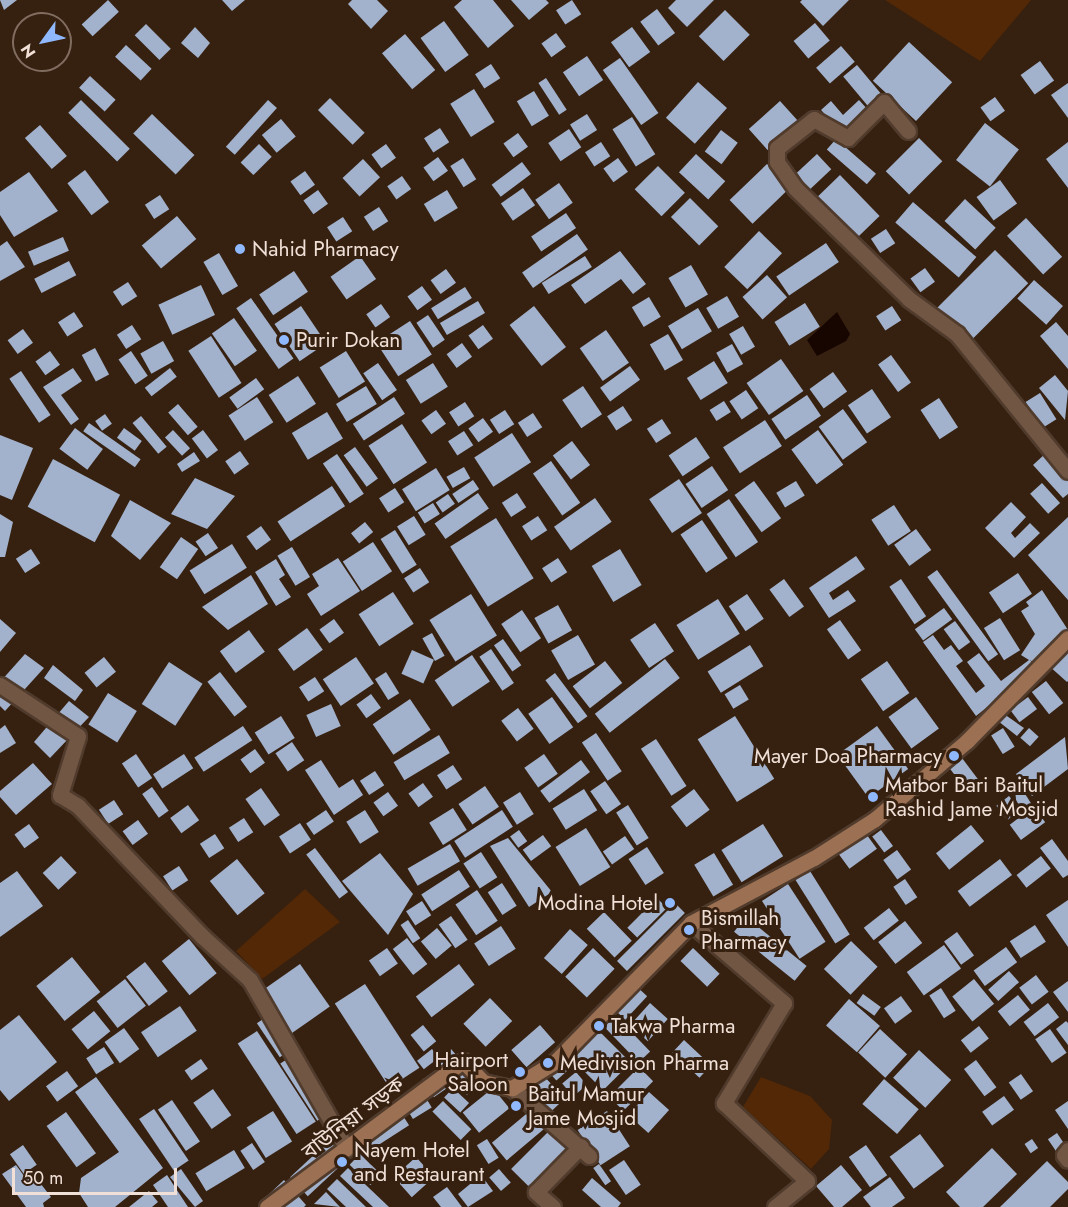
<!DOCTYPE html>
<meta charset="utf-8">
<style>
body{margin:0}
#map{position:relative;width:1068px;height:1207px;overflow:hidden;background:#362010;font-family:Jost,"Noto Sans Bengali",sans-serif}
div>[style]{position:absolute}
.green>*{inset:0;background:#522806}
.water>*{inset:0;background:#170500}
.building>*{inset:0;background:#a2b2cd;transform-origin:0 0}
.roads{filter:drop-shadow(2px 0 #503b2c) drop-shadow(-2px 0 #503b2c) drop-shadow(0 2px #503b2c) drop-shadow(0 -2px #503b2c)}
.street>*{height:15px;margin:-7.5px;padding:0 7.5px;transform-origin:7.5px;border-radius:7.5px;background:#715644}
.secondary>*{height:15px;margin:-7.5px;padding:0 7.5px;transform-origin:7.5px;border-radius:7.5px;background:#9c7053}
.dots>*{width:16px;height:16px;translate:-50% -50%;box-sizing:border-box;border:3px solid #362010;border-radius:50%}
span{translate:-50% -50%;white-space:nowrap;text-align:center;line-height:1.15;-webkit-text-stroke:6px #362010;paint-order:stroke}
.poi-label{font-size:21px;color:#f0e0d7}
.left{translate:0 -50%;text-align:left}
.right{translate:-100% -50%;text-align:right}
.street-label{font-size:21px;color:#f0e0d7}
.north{position:absolute;left:12px;top:12px;width:60px;height:60px;box-sizing:border-box;background:#362010;border:2px solid #806d60;border-radius:50%;rotate:237deg;font-size:16px;font-weight:700;line-height:24px;text-align:center;color:#f0e0d7}
.north::after{content:'';display:block;margin:auto;width:21px;height:27px;background:#8fb8fd;clip-path:polygon(50% 0,100% 100%,50% 72%,0 100%)}
.scale{position:absolute;left:12px;top:1168px;width:165px;height:27px;box-sizing:border-box;border:3px solid #f0e0d7;border-top:0;padding-left:8px;font-size:18px;line-height:21px;white-space:nowrap;color:#f0e0d7;-webkit-text-stroke:4px #362010;paint-order:stroke}
</style>
<div id="map">
<div class="green">
<div style="clip-path:polygon(885px 0,1031px 0,980px 61px)"></div>
<div style="clip-path:polygon(305px 889px,340px 922px,262px 979px,236px 951px)"></div>
<div style="clip-path:polygon(761px 1077px,810px 1096px,832px 1120px,829px 1149px,811px 1169px,743px 1107px)"></div>
</div>
<div class="water">
<div style="clip-path:polygon(837px 312px,850px 334px,846px 341px,817px 356px,807px 340px)"></div>
</div>
<div class="building">
<div style="clip-path:polygon(0 0,17px 0,4px 10px)"></div>
<div style="left:108px;top:0;width:16px;height:36px;rotate:47deg"></div>
<div style="clip-path:polygon(222px 0,245px 0,232px 11px)"></div>
<div style="clip-path:polygon(352px 0,377px 0,388px 11px,371px 29px,348px 4px)"></div>
<div style="clip-path:polygon(462px 0,493px 0,514px 26px,488px 48px,454px 7px)"></div>
<div style="clip-path:polygon(511px 0,546px 0,549px 3px,529px 20px)"></div>
<div style="left:572px;top:0;width:17px;height:19px;rotate:57deg"></div>
<div style="clip-path:polygon(676px 0,714px 0,687px 27px,668px 8px)"></div>
<div style="clip-path:polygon(802px 0,849px 0,823px 26px,800px 2px)"></div>
<div style="left:657px;top:9px;width:30px;height:21px;rotate:53deg"></div>
<div style="left:725px;top:10px;width:35px;height:37px;rotate:45deg"></div>
<div style="left:444px;top:21px;width:42px;height:29px;rotate:54deg"></div>
<div style="left:815px;top:23px;width:23px;height:28px;rotate:50deg"></div>
<div style="left:146px;top:24px;width:35px;height:16px;rotate:45deg"></div>
<div style="clip-path:polygon(195px 27px,210px 43px,198px 58px,181px 43px)"></div>
<div style="left:632px;top:27px;width:31px;height:26px;rotate:54deg"></div>
<div style="left:556px;top:33px;width:17px;height:18px;rotate:54deg"></div>
<div style="left:405px;top:34px;width:47px;height:30px;rotate:50deg"></div>
<div style="left:909px;top:42px;width:59px;height:53px;rotate:43deg"></div>
<div style="left:126px;top:45px;width:35px;height:16px;rotate:43deg"></div>
<div style="left:841px;top:46px;width:21px;height:33px;rotate:49deg"></div>
<div style="left:587px;top:56px;width:29px;height:29px;rotate:56deg"></div>
<div style="left:620px;top:58px;width:67px;height:21px;rotate:55deg"></div>
<div style="left:1040px;top:61px;width:24px;height:24px;rotate:54deg"></div>
<div style="left:491px;top:64px;width:17px;height:19px;rotate:57deg"></div>
<div style="left:857px;top:65px;width:39px;height:18px;rotate:50deg"></div>
<div style="left:90px;top:76px;width:35px;height:16px;rotate:43deg"></div>
<div style="left:546px;top:78px;width:38px;height:9px;rotate:57deg"></div>
<div style="left:698px;top:82px;width:39px;height:48px;rotate:42deg"></div>
<div style="clip-path:polygon(1068px 83px,1068px 118px,1051px 95px)"></div>
<div style="left:474px;top:89px;width:39px;height:28px;rotate:58deg"></div>
<div style="left:534px;top:91px;width:29px;height:20px;rotate:59deg"></div>
<div style="left:995px;top:97px;width:17px;height:18px;rotate:54deg"></div>
<div style="left:330px;top:98px;width:49px;height:17px;rotate:45deg"></div>
<div style="left:81px;top:100px;width:69px;height:18px;rotate:45deg"></div>
<div style="left:268px;top:100px;width:12px;height:63px;rotate:42deg"></div>
<div style="clip-path:polygon(859px 100px,869px 111px,844px 135px,821px 110px,831px 101px,843px 115px)"></div>
<div style="left:780px;top:101px;width:28px;height:42px;rotate:48deg"></div>
<div style="left:152px;top:114px;width:59px;height:27px;rotate:44deg"></div>
<div style="left:587px;top:114px;width:19px;height:20px;rotate:58deg"></div>
<div style="left:632px;top:117px;width:44px;height:23px;rotate:58deg"></div>
<div style="left:281px;top:119px;width:23px;height:25px;rotate:50deg"></div>
<div style="left:985px;top:123px;width:43px;height:47px;rotate:38deg"></div>
<div style="left:40px;top:125px;width:41px;height:20px;rotate:49deg"></div>
<div style="left:440px;top:128px;width:17px;height:19px;rotate:57deg"></div>
<div style="left:569px;top:129px;width:22px;height:25px;rotate:56deg"></div>
<div style="left:721px;top:130px;width:21px;height:27px;rotate:37deg"></div>
<div style="left:518px;top:133px;width:17px;height:18px;rotate:54deg"></div>
<div style="left:919px;top:138px;width:33px;height:47px;rotate:45deg"></div>
<div style="left:836px;top:139px;width:53px;height:14px;rotate:41deg"></div>
<div style="left:601px;top:142px;width:17px;height:19px;rotate:57deg"></div>
<div style="clip-path:polygon(1068px 142px,1068px 188px,1046px 159px)"></div>
<div style="left:259px;top:144px;width:18px;height:26px;rotate:45deg"></div>
<div style="left:386px;top:144px;width:17px;height:18px;rotate:54deg"></div>
<div style="left:696px;top:154px;width:40px;height:25px;rotate:43deg"></div>
<div style="left:817px;top:154px;width:21px;height:36px;rotate:47deg"></div>
<div style="left:438px;top:157px;width:17px;height:18px;rotate:54deg"></div>
<div style="left:463px;top:158px;width:25px;height:15px;rotate:58deg"></div>
<div style="left:618px;top:158px;width:17px;height:18px;rotate:54deg"></div>
<div style="left:363px;top:159px;width:25px;height:28px;rotate:47deg"></div>
<div style="left:522px;top:162px;width:15px;height:38px;rotate:53deg"></div>
<div style="left:767px;top:164px;width:33px;height:52px;rotate:46deg"></div>
<div style="left:658px;top:166px;width:38px;height:33px;rotate:45deg"></div>
<div style="left:85px;top:170px;width:40px;height:22px;rotate:53deg"></div>
<div style="left:305px;top:171px;width:17px;height:18px;rotate:54deg"></div>
<div style="clip-path:polygon(29px 172px,58px 211px,14px 237px,0 215px,0 192px)"></div>
<div style="left:840px;top:175px;width:57px;height:33px;rotate:46deg"></div>
<div style="left:402px;top:176px;width:16px;height:18px;rotate:55deg"></div>
<div style="left:1000px;top:180px;width:29px;height:29px;rotate:54deg"></div>
<div style="left:559px;top:183px;width:24px;height:29px;rotate:55deg"></div>
<div style="left:523px;top:188px;width:21px;height:27px;rotate:55deg"></div>
<div style="left:318px;top:190px;width:17px;height:18px;rotate:54deg"></div>
<div style="left:447px;top:190px;width:21px;height:27px;rotate:59deg"></div>
<div style="left:160px;top:195px;width:17px;height:18px;rotate:57deg"></div>
<div style="left:690px;top:198px;width:40px;height:27px;rotate:45deg"></div>
<div style="left:965px;top:199px;width:42px;height:30px;rotate:43deg"></div>
<div style="left:913px;top:202px;width:84px;height:27px;rotate:41deg"></div>
<div style="left:379px;top:207px;width:17px;height:18px;rotate:57deg"></div>
<div style="left:566px;top:213px;width:18px;height:42px;rotate:56deg"></div>
<div style="left:177px;top:216px;width:30px;height:46px;rotate:50deg"></div>
<div style="left:343px;top:217px;width:17px;height:19px;rotate:57deg"></div>
<div style="left:1026px;top:218px;width:53px;height:26px;rotate:47deg"></div>
<div style="left:886px;top:229px;width:17px;height:18px;rotate:57deg"></div>
<div style="left:759px;top:231px;width:32px;height:50px;rotate:44deg"></div>
<div style="left:577px;top:234px;width:19px;height:67px;rotate:55deg"></div>
<div style="left:63px;top:237px;width:15px;height:38px;rotate:67deg"></div>
<div style="clip-path:polygon(7px 241px,25px 267px,0 281px,0 246px)"></div>
<div style="left:826px;top:243px;width:23px;height:60px;rotate:56deg"></div>
<div style="left:995px;top:250px;width:47px;height:82px;rotate:45deg"></div>
<div style="clip-path:polygon(620px 251px,646px 284px,633px 294px,621px 279px,585px 304px,571px 285px)"></div>
<div style="left:219px;top:253px;width:38px;height:18px;rotate:60deg"></div>
<div style="left:360px;top:256px;width:28px;height:36px;rotate:55deg"></div>
<div style="left:585px;top:256px;width:13px;height:51px;rotate:58deg"></div>
<div style="left:69px;top:261px;width:16px;height:39px;rotate:63deg"></div>
<div style="left:691px;top:265px;width:34px;height:26px;rotate:60deg"></div>
<div style="left:925px;top:268px;width:17px;height:18px;rotate:54deg"></div>
<div style="left:446px;top:269px;width:17px;height:19px;rotate:54deg"></div>
<div style="left:294px;top:271px;width:25px;height:42px;rotate:56deg"></div>
<div style="left:767px;top:275px;width:30px;height:33px;rotate:48deg"></div>
<div style="left:1034px;top:280px;width:39px;height:25px;rotate:42deg"></div>
<div style="left:128px;top:282px;width:17px;height:18px;rotate:57deg"></div>
<div style="left:201px;top:285px;width:33px;height:47px;rotate:65deg"></div>
<div style="left:422px;top:286px;width:17px;height:18px;rotate:54deg"></div>
<div style="left:465px;top:287px;width:13px;height:40px;rotate:58deg"></div>
<div style="left:727px;top:296px;width:24px;height:24px;rotate:60deg"></div>
<div style="left:649px;top:297px;width:23px;height:20px;rotate:59deg"></div>
<div style="left:251px;top:298px;width:74px;height:18px;rotate:55deg"></div>
<div style="left:478px;top:301px;width:14px;height:44px;rotate:60deg"></div>
<div style="left:805px;top:303px;width:28px;height:36px;rotate:58deg"></div>
<div style="left:381px;top:304px;width:16px;height:18px;rotate:55deg"></div>
<div style="left:301px;top:306px;width:45px;height:32px;rotate:56deg"></div>
<div style="left:534px;top:306px;width:52px;height:31px;rotate:52deg"></div>
<div style="left:892px;top:306px;width:17px;height:19px;rotate:57deg"></div>
<div style="left:698px;top:308px;width:27px;height:35px;rotate:59deg"></div>
<div style="left:74px;top:312px;width:17px;height:19px;rotate:57deg"></div>
<div style="left:428px;top:315px;width:30px;height:14px;rotate:56deg"></div>
<div style="left:234px;top:318px;width:40px;height:27px;rotate:55deg"></div>
<div style="left:410px;top:321px;width:40px;height:40px;rotate:57deg"></div>
<div style="clip-path:polygon(1056px 322px,1068px 336px,1068px 369px,1040px 336px)"></div>
<div style="left:132px;top:325px;width:17px;height:18px;rotate:57deg"></div>
<div style="left:483px;top:325px;width:17px;height:18px;rotate:54deg"></div>
<div style="left:743px;top:326px;width:24px;height:16px;rotate:60deg"></div>
<div style="left:23px;top:329px;width:17px;height:19px;rotate:54deg"></div>
<div style="left:606px;top:330px;width:40px;height:32px;rotate:55deg"></div>
<div style="left:668px;top:334px;width:30px;height:21px;rotate:60deg"></div>
<div style="left:211px;top:336px;width:56px;height:27px;rotate:57deg"></div>
<div style="left:163px;top:341px;width:23px;height:26px;rotate:61deg"></div>
<div style="left:462px;top:343px;width:17px;height:19px;rotate:54deg"></div>
<div style="left:732px;top:344px;width:23px;height:18px;rotate:61deg"></div>
<div style="left:95px;top:348px;width:30px;height:15px;rotate:62deg"></div>
<div style="left:50px;top:351px;width:17px;height:18px;rotate:54deg"></div>
<div style="left:131px;top:351px;width:30px;height:15px;rotate:56deg"></div>
<div style="left:346px;top:351px;width:36px;height:31px;rotate:58deg"></div>
<div style="left:891px;top:355px;width:34px;height:16px;rotate:54deg"></div>
<div style="left:781px;top:359px;width:39px;height:42px;rotate:55deg"></div>
<div style="left:714px;top:361px;width:26px;height:32px;rotate:58deg"></div>
<div style="left:378px;top:363px;width:33px;height:18px;rotate:55deg"></div>
<div style="left:433px;top:363px;width:28px;height:32px;rotate:58deg"></div>
<div style="left:630px;top:366px;width:17px;height:37px;rotate:54deg"></div>
<div style="clip-path:polygon(73px 368px,82px 381px,61px 395px,79px 419px,71px 425px,43px 387px)"></div>
<div style="left:170px;top:368px;width:11px;height:32px;rotate:52deg"></div>
<div style="left:21px;top:371px;width:53px;height:14px;rotate:56deg"></div>
<div style="left:833px;top:372px;width:24px;height:29px;rotate:54deg"></div>
<div style="clip-path:polygon(1055px 375px,1068px 391px,1065px 420px,1039px 388px)"></div>
<div style="left:298px;top:376px;width:33px;height:35px;rotate:57deg"></div>
<div style="left:256px;top:378px;width:14px;height:33px;rotate:54deg"></div>
<div style="left:366px;top:386px;width:21px;height:35px;rotate:59deg"></div>
<div style="left:583px;top:386px;width:34px;height:25px;rotate:56deg"></div>
<div style="left:872px;top:389px;width:34px;height:29px;rotate:56deg"></div>
<div style="left:746px;top:390px;width:22px;height:20px;rotate:56deg"></div>
<div style="left:1040px;top:393px;width:31px;height:17px;rotate:58deg"></div>
<div style="left:807px;top:395px;width:25px;height:43px;rotate:56deg"></div>
<div style="left:257px;top:397px;width:30px;height:34px;rotate:57deg"></div>
<div style="left:394px;top:397px;width:20px;height:49px;rotate:57deg"></div>
<div style="left:939px;top:398px;width:35px;height:22px;rotate:57deg"></div>
<div style="left:724px;top:401px;width:13px;height:17px;rotate:58deg"></div>
<div style="left:465px;top:402px;width:17px;height:19px;rotate:57deg"></div>
<div style="left:178px;top:404px;width:30px;height:13px;rotate:49deg"></div>
<div style="left:623px;top:406px;width:17px;height:19px;rotate:57deg"></div>
<div style="left:843px;top:409px;width:41px;height:30px;rotate:54deg"></div>
<div style="left:436px;top:410px;width:17px;height:18px;rotate:54deg"></div>
<div style="left:505px;top:410px;width:17px;height:18px;rotate:57deg"></div>
<div style="left:327px;top:412px;width:31px;height:41px;rotate:59deg"></div>
<div style="left:533px;top:413px;width:17px;height:18px;rotate:57deg"></div>
<div style="left:105px;top:414px;width:12px;height:12px;rotate:55deg"></div>
<div style="left:141px;top:416px;width:40px;height:11px;rotate:50deg"></div>
<div style="left:483px;top:418px;width:17px;height:18px;rotate:54deg"></div>
<div style="left:662px;top:419px;width:17px;height:18px;rotate:57deg"></div>
<div style="left:765px;top:420px;width:31px;height:50px;rotate:57deg"></div>
<div style="left:89px;top:423px;width:63px;height:10px;rotate:35deg"></div>
<div style="left:402px;top:424px;width:46px;height:40px;rotate:57deg"></div>
<div style="left:75px;top:428px;width:35px;height:26px;rotate:37deg"></div>
<div style="left:124px;top:428px;width:22px;height:12px;rotate:36deg"></div>
<div style="left:173px;top:430px;width:25px;height:11px;rotate:47deg"></div>
<div style="left:203px;top:430px;width:25px;height:14px;rotate:53deg"></div>
<div style="left:818px;top:430px;width:43px;height:33px;rotate:54deg"></div>
<div style="left:464px;top:431px;width:17px;height:19px;rotate:57deg"></div>
<div style="left:512px;top:433px;width:35px;height:45px;rotate:57deg"></div>
<div style="clip-path:polygon(0 435px,33px 448px,12px 500px,0 495px)"></div>
<div style="left:696px;top:437px;width:25px;height:33px;rotate:56deg"></div>
<div style="left:572px;top:441px;width:30px;height:24px;rotate:53deg"></div>
<div style="left:355px;top:447px;width:39px;height:14px;rotate:54deg"></div>
<div style="left:240px;top:451px;width:16px;height:18px;rotate:55deg"></div>
<div style="clip-path:polygon(194px 452px,200px 461px,182px 472px,177px 464px)"></div>
<div style="clip-path:polygon(1046px 453px,1068px 478px,1068px 494px,1063px 498px,1033px 465px)"></div>
<div style="left:337px;top:454px;width:48px;height:17px;rotate:56deg"></div>
<div style="left:53px;top:459px;width:76px;height:54px;rotate:28deg"></div>
<div style="left:551px;top:461px;width:51px;height:22px;rotate:55deg"></div>
<div style="left:712px;top:466px;width:29px;height:32px;rotate:56deg"></div>
<div style="left:464px;top:467px;width:13px;height:20px;rotate:61deg"></div>
<div style="left:436px;top:468px;width:26px;height:40px;rotate:58deg"></div>
<div style="clip-path:polygon(195px 478px,235px 496px,207px 529px,171px 514px)"></div>
<div style="left:679px;top:479px;width:41px;height:36px;rotate:56deg"></div>
<div style="left:473px;top:480px;width:11px;height:25px;rotate:56deg"></div>
<div style="left:754px;top:481px;width:46px;height:24px;rotate:54deg"></div>
<div style="left:796px;top:481px;width:17px;height:23px;rotate:59deg"></div>
<div style="left:1042px;top:483px;width:27px;height:16px;rotate:48deg"></div>
<div style="left:332px;top:486px;width:24px;height:65px;rotate:57deg"></div>
<div style="left:395px;top:488px;width:17px;height:19px;rotate:57deg"></div>
<div style="left:478px;top:493px;width:19px;height:53px;rotate:55deg"></div>
<div style="left:517px;top:493px;width:17px;height:18px;rotate:57deg"></div>
<div style="left:448px;top:494px;width:12px;height:15px;rotate:55deg"></div>
<div style="left:595px;top:498px;width:29px;height:50px;rotate:55deg"></div>
<div style="left:729px;top:499px;width:52px;height:27px;rotate:56deg"></div>
<div style="clip-path:polygon(130px 500px,171px 523px,140px 560px,111px 536px)"></div>
<div style="clip-path:polygon(1011px 502px,1026px 517px,1011px 533px,1015px 538px,1030px 523px,1040px 533px,1014px 558px,985px 528px)"></div>
<div style="left:433px;top:503px;width:13px;height:18px;rotate:58deg"></div>
<div style="left:894px;top:505px;width:31px;height:27px;rotate:57deg"></div>
<div style="clip-path:polygon(0 514px,13px 522px,5px 557px,0 557px)"></div>
<div style="left:414px;top:516px;width:22px;height:20px;rotate:58deg"></div>
<div style="left:538px;top:516px;width:17px;height:19px;rotate:57deg"></div>
<div style="clip-path:polygon(1068px 517px,1068px 600px,1028px 555px)"></div>
<div style="left:496px;top:518px;width:71px;height:54px;rotate:58deg"></div>
<div style="left:702px;top:520px;width:46px;height:26px;rotate:56deg"></div>
<div style="left:365px;top:522px;width:13px;height:18px;rotate:51deg"></div>
<div style="left:261px;top:526px;width:17px;height:18px;rotate:54deg"></div>
<div style="left:916px;top:529px;width:26px;height:27px;rotate:54deg"></div>
<div style="left:395px;top:530px;width:41px;height:17px;rotate:58deg"></div>
<div style="left:208px;top:533px;width:18px;height:15px;rotate:56deg"></div>
<div style="left:181px;top:537px;width:21px;height:37px;rotate:35deg"></div>
<div style="left:373px;top:542px;width:35px;height:36px;rotate:57deg"></div>
<div style="left:232px;top:544px;width:28px;height:50px;rotate:58deg"></div>
<div style="left:292px;top:547px;width:35px;height:17px;rotate:59deg"></div>
<div style="left:31px;top:549px;width:17px;height:18px;rotate:57deg"></div>
<div style="left:620px;top:549px;width:42px;height:33px;rotate:59deg"></div>
<div style="clip-path:polygon(856px 556px,865px 569px,829px 593px,833px 600px,848px 590px,856px 601px,829px 618px,809px 588px)"></div>
<div style="clip-path:polygon(338px 558px,360px 591px,321px 616px,307px 594px,319px 586px,312px 574px)"></div>
<div style="left:558px;top:558px;width:17px;height:19px;rotate:57deg"></div>
<div style="clip-path:polygon(276px 559px,285px 575px,279px 579px,291px 597px,276px 606px,255px 572px)"></div>
<div style="left:420px;top:568px;width:17px;height:19px;rotate:57deg"></div>
<div style="left:937px;top:570px;width:104px;height:12px;rotate:54deg"></div>
<div style="left:1018px;top:573px;width:25px;height:35px;rotate:56deg"></div>
<div style="clip-path:polygon(251px 575px,268px 604px,228px 630px,202px 607px)"></div>
<div style="left:784px;top:579px;width:34px;height:18px;rotate:54deg"></div>
<div style="left:901px;top:579px;width:45px;height:14px;rotate:56deg"></div>
<div style="clip-path:polygon(1042px 590px,1068px 630px,1053px 641px,1037px 665px,1030px 660px,1036px 668px,976px 716px,923px 642px,933px 635px,944px 650px,951px 645px,963px 661px,956px 666px,976px 693px,985px 686px,967px 662px,979px 653px,1001px 681px,1029px 660px,1021px 655px,1035px 634px,1021px 611px,1029px 606px,1026px 602px)"></div>
<div style="left:393px;top:592px;width:38px;height:41px;rotate:57deg"></div>
<div style="left:471px;top:594px;width:49px;height:49px;rotate:58deg"></div>
<div style="left:747px;top:594px;width:30px;height:22px;rotate:56deg"></div>
<div style="left:718px;top:599px;width:41px;height:49px;rotate:58deg"></div>
<div style="left:558px;top:605px;width:29px;height:27px;rotate:61deg"></div>
<div style="left:944px;top:608px;width:14px;height:36px;rotate:54deg"></div>
<div style="left:522px;top:610px;width:34px;height:25px;rotate:56deg"></div>
<div style="left:1000px;top:618px;width:38px;height:19px;rotate:58deg"></div>
<div style="clip-path:polygon(0 619px,16px 633px,0 652px)"></div>
<div style="left:334px;top:619px;width:17px;height:18px;rotate:54deg"></div>
<div style="left:840px;top:620px;width:37px;height:16px;rotate:55deg"></div>
<div style="left:955px;top:621px;width:26px;height:14px;rotate:54deg"></div>
<div style="left:655px;top:623px;width:34px;height:30px;rotate:56deg"></div>
<div style="left:307px;top:628px;width:27px;height:36px;rotate:54deg"></div>
<div style="left:249px;top:630px;width:27px;height:36px;rotate:54deg"></div>
<div style="left:432px;top:633px;width:26px;height:11px;rotate:61deg"></div>
<div style="left:578px;top:635px;width:34px;height:31px;rotate:60deg"></div>
<div style="left:503px;top:639px;width:32px;height:11px;rotate:55deg"></div>
<div style="clip-path:polygon(1068px 643px,1068px 681px,1067px 682px,1048px 665px)"></div>
<div style="left:750px;top:645px;width:25px;height:50px;rotate:58deg"></div>
<div style="left:491px;top:649px;width:41px;height:14px;rotate:56deg"></div>
<div style="left:412px;top:650px;width:24px;height:26px;rotate:24deg"></div>
<div style="clip-path:polygon(25px 654px,44px 668px,5px 711px,0 706px,0 682px)"></div>
<div style="left:472px;top:655px;width:32px;height:45px;rotate:56deg"></div>
<div style="left:104px;top:657px;width:19px;height:25px;rotate:51deg"></div>
<div style="left:356px;top:657px;width:32px;height:40px;rotate:56deg"></div>
<div style="left:665px;top:659px;width:24px;height:89px;rotate:52deg"></div>
<div style="left:605px;top:661px;width:28px;height:41px;rotate:52deg"></div>
<div style="left:887px;top:661px;width:39px;height:32px;rotate:55deg"></div>
<div style="left:169px;top:662px;width:40px;height:50px;rotate:33deg"></div>
<div style="clip-path:polygon(53px 665px,83px 690px,75px 701px,44px 678px)"></div>
<div style="left:220px;top:672px;width:44px;height:16px;rotate:52deg"></div>
<div style="left:386px;top:672px;width:25px;height:13px;rotate:58deg"></div>
<div style="left:555px;top:673px;width:54px;height:12px;rotate:53deg"></div>
<div style="left:315px;top:677px;width:17px;height:19px;rotate:57deg"></div>
<div style="left:1046px;top:681px;width:28px;height:18px;rotate:52deg"></div>
<div style="left:740px;top:685px;width:17px;height:18px;rotate:59deg"></div>
<div style="left:108px;top:693px;width:34px;height:37px;rotate:32deg"></div>
<div style="left:371px;top:694px;width:17px;height:18px;rotate:54deg"></div>
<div style="left:552px;top:697px;width:37px;height:29px;rotate:55deg"></div>
<div style="left:916px;top:697px;width:39px;height:34px;rotate:54deg"></div>
<div style="left:1028px;top:697px;width:15px;height:22px;rotate:53deg"></div>
<div style="left:410px;top:699px;width:37px;height:45px;rotate:56deg"></div>
<div style="clip-path:polygon(69px 701px,89px 717px,50px 758px,34px 742px)"></div>
<div style="left:331px;top:704px;width:24px;height:27px;rotate:66deg"></div>
<div style="left:518px;top:708px;width:26px;height:21px;rotate:53deg"></div>
<div style="clip-path:polygon(1004px 714px,1024px 728px,1017px 736px,998px 721px)"></div>
<div style="left:281px;top:716px;width:26px;height:31px;rotate:58deg"></div>
<div style="left:735px;top:716px;width:74px;height:44px;rotate:58deg"></div>
<div style="clip-path:polygon(5px 725px,16px 743px,0 753px,0 729px)"></div>
<div style="left:243px;top:726px;width:17px;height:58px;rotate:57deg"></div>
<div style="left:877px;top:726px;width:53px;height:49px;rotate:54deg"></div>
<div style="left:1003px;top:728px;width:22px;height:14px;rotate:58deg"></div>
<div style="left:1029px;top:728px;width:13px;height:13px;rotate:42deg"></div>
<div style="left:596px;top:733px;width:46px;height:17px;rotate:56deg"></div>
<div style="left:439px;top:735px;width:21px;height:53px;rotate:59deg"></div>
<div style="clip-path:polygon(1065px 737px,1068px 769px,1032px 796px,1016px 774px)"></div>
<div style="left:656px;top:739px;width:56px;height:18px;rotate:57deg"></div>
<div style="left:292px;top:742px;width:22px;height:20px;rotate:56deg"></div>
<div style="left:255px;top:749px;width:17px;height:18px;rotate:54deg"></div>
<div style="left:136px;top:754px;width:29px;height:17px;rotate:56deg"></div>
<div style="left:184px;top:754px;width:17px;height:37px;rotate:57deg"></div>
<div style="left:544px;top:754px;width:24px;height:24px;rotate:55deg"></div>
<div style="left:962px;top:758px;width:30px;height:16px;rotate:53deg"></div>
<div style="clip-path:polygon(321px 760px,339px 788px,353px 779px,363px 795px,334px 815px,305px 770px)"></div>
<div style="left:581px;top:760px;width:15px;height:51px;rotate:53deg"></div>
<div style="clip-path:polygon(33px 763px,52px 784px,16px 815px,0 797px,0 791px)"></div>
<div style="left:453px;top:765px;width:17px;height:19px;rotate:57deg"></div>
<div style="left:375px;top:771px;width:17px;height:18px;rotate:57deg"></div>
<div style="left:605px;top:781px;width:28px;height:18px;rotate:55deg"></div>
<div style="left:423px;top:783px;width:17px;height:18px;rotate:54deg"></div>
<div style="left:485px;top:786px;width:25px;height:32px;rotate:56deg"></div>
<div style="left:152px;top:787px;width:29px;height:12px;rotate:55deg"></div>
<div style="left:261px;top:788px;width:33px;height:19px;rotate:55deg"></div>
<div style="left:584px;top:789px;width:25px;height:37px;rotate:58deg"></div>
<div style="left:694px;top:789px;width:26px;height:29px;rotate:53deg"></div>
<div style="left:1022px;top:789px;width:19px;height:11px;rotate:58deg"></div>
<div style="left:388px;top:792px;width:17px;height:18px;rotate:54deg"></div>
<div style="left:520px;top:792px;width:26px;height:20px;rotate:58deg"></div>
<div style="left:1009px;top:796px;width:18px;height:16px;rotate:52deg"></div>
<div style="left:114px;top:800px;width:17px;height:18px;rotate:57deg"></div>
<div style="left:188px;top:805px;width:19px;height:22px;rotate:54deg"></div>
<div style="left:628px;top:805px;width:39px;height:14px;rotate:58deg"></div>
<div style="left:1034px;top:807px;width:19px;height:30px;rotate:54deg"></div>
<div style="left:453px;top:808px;width:26px;height:28px;rotate:58deg"></div>
<div style="left:326px;top:810px;width:14px;height:24px;rotate:56deg"></div>
<div style="left:365px;top:810px;width:26px;height:22px;rotate:58deg"></div>
<div style="left:502px;top:810px;width:20px;height:57px;rotate:57deg"></div>
<div style="left:244px;top:818px;width:17px;height:18px;rotate:57deg"></div>
<div style="left:138px;top:820px;width:17px;height:19px;rotate:54deg"></div>
<div style="left:300px;top:823px;width:20px;height:25px;rotate:57deg"></div>
<div style="left:29px;top:824px;width:17px;height:18px;rotate:54deg"></div>
<div style="left:763px;top:824px;width:38px;height:49px;rotate:58deg"></div>
<div style="left:971px;top:825px;width:21px;height:45px;rotate:51deg"></div>
<div style="left:586px;top:828px;width:46px;height:36px;rotate:58deg"></div>
<div style="left:519px;top:830px;width:14px;height:11px;rotate:54deg"></div>
<div style="left:881px;top:830px;width:20px;height:11px;rotate:53deg"></div>
<div style="left:864px;top:831px;width:22px;height:34px;rotate:54deg"></div>
<div style="left:215px;top:834px;width:17px;height:18px;rotate:57deg"></div>
<div style="left:543px;top:835px;width:14px;height:25px;rotate:54deg"></div>
<div style="left:625px;top:836px;width:16px;height:27px;rotate:55deg"></div>
<div style="clip-path:polygon(508px 838px,552px 892px,529px 907px,490px 846px)"></div>
<div style="clip-path:polygon(1052px 839px,1068px 861px,1068px 875px,1063px 878px,1040px 848px)"></div>
<div style="left:450px;top:844px;width:20px;height:49px;rotate:60deg"></div>
<div style="left:647px;top:847px;width:31px;height:22px;rotate:57deg"></div>
<div style="left:315px;top:848px;width:55px;height:11px;rotate:53deg"></div>
<div style="left:897px;top:850px;width:24px;height:17px;rotate:54deg"></div>
<div style="left:481px;top:852px;width:30px;height:21px;rotate:57deg"></div>
<div style="clip-path:polygon(380px 853px,413px 894px,388px 935px,342px 881px)"></div>
<div style="left:714px;top:853px;width:37px;height:23px;rotate:59deg"></div>
<div style="left:61px;top:856px;width:23px;height:25px;rotate:47deg"></div>
<div style="left:1041px;top:856px;width:16px;height:31px;rotate:52deg"></div>
<div style="left:237px;top:859px;width:44px;height:35px;rotate:51deg"></div>
<div style="left:1000px;top:859px;width:20px;height:53px;rotate:53deg"></div>
<div style="left:179px;top:866px;width:17px;height:19px;rotate:57deg"></div>
<div style="left:459px;top:870px;width:20px;height:45px;rotate:57deg"></div>
<div style="clip-path:polygon(17px 871px,43px 906px,0 937px,0 883px)"></div>
<div style="left:810px;top:871px;width:75px;height:17px;rotate:58deg"></div>
<div style="left:905px;top:879px;width:22px;height:14px;rotate:56deg"></div>
<div style="left:502px;top:883px;width:27px;height:17px;rotate:57deg"></div>
<div style="left:788px;top:884px;width:69px;height:31px;rotate:57deg"></div>
<div style="left:477px;top:890px;width:37px;height:26px;rotate:56deg"></div>
<div style="left:657px;top:898px;width:14px;height:42px;rotate:45deg"></div>
<div style="clip-path:polygon(1068px 900px,1068px 947px,1046px 915px)"></div>
<div style="left:422px;top:901px;width:17px;height:19px;rotate:57deg"></div>
<div style="left:675px;top:903px;width:14px;height:82px;rotate:45deg"></div>
<div style="left:889px;top:908px;width:16px;height:32px;rotate:52deg"></div>
<div style="left:604px;top:912px;width:40px;height:24px;rotate:46deg"></div>
<div style="left:451px;top:916px;width:29px;height:15px;rotate:55deg"></div>
<div style="left:746px;top:917px;width:78px;height:19px;rotate:39deg"></div>
<div style="left:408px;top:920px;width:22px;height:9px;rotate:56deg"></div>
<div style="left:905px;top:921px;width:28px;height:34px;rotate:52deg"></div>
<div style="left:1035px;top:925px;width:20px;height:30px;rotate:57deg"></div>
<div style="left:501px;top:926px;width:27px;height:32px;rotate:57deg"></div>
<div style="left:437px;top:928px;width:23px;height:21px;rotate:50deg"></div>
<div style="left:570px;top:929px;width:24px;height:39px;rotate:42deg"></div>
<div style="left:957px;top:932px;width:29px;height:16px;rotate:54deg"></div>
<div style="left:407px;top:938px;width:33px;height:18px;rotate:52deg"></div>
<div style="left:189px;top:939px;width:44px;height:35px;rotate:51deg"></div>
<div style="left:851px;top:941px;width:37px;height:39px;rotate:44deg"></div>
<div style="left:944px;top:945px;width:29px;height:46px;rotate:54deg"></div>
<div style="left:1006px;top:947px;width:19px;height:40px;rotate:54deg"></div>
<div style="left:387px;top:948px;width:19px;height:22px;rotate:55deg"></div>
<div style="left:593px;top:948px;width:30px;height:40px;rotate:44deg"></div>
<div style="left:693px;top:948px;width:37px;height:18px;rotate:44deg"></div>
<div style="left:72px;top:957px;width:45px;height:46px;rotate:51deg"></div>
<div style="left:145px;top:962px;width:37px;height:24px;rotate:52deg"></div>
<div style="left:300px;top:964px;width:52px;height:47px;rotate:55deg"></div>
<div style="left:459px;top:964px;width:26px;height:54px;rotate:53deg"></div>
<div style="left:1009px;top:971px;width:15px;height:28px;rotate:48deg"></div>
<div style="left:1036px;top:975px;width:21px;height:21px;rotate:53deg"></div>
<div style="left:125px;top:979px;width:34px;height:36px;rotate:52deg"></div>
<div style="left:974px;top:979px;width:32px;height:28px;rotate:51deg"></div>
<div style="clip-path:polygon(1068px 981px,1068px 1012px,1053px 992px)"></div>
<div style="left:365px;top:984px;width:100px;height:36px;rotate:57deg"></div>
<div style="left:634px;top:984px;width:18px;height:32px;rotate:43deg"></div>
<div style="left:941px;top:988px;width:27px;height:14px;rotate:57deg"></div>
<div style="left:863px;top:994px;width:22px;height:11px;rotate:36deg"></div>
<div style="left:1018px;top:995px;width:19px;height:26px;rotate:51deg"></div>
<div style="left:901px;top:996px;width:19px;height:21px;rotate:54deg"></div>
<div style="left:490px;top:998px;width:32px;height:37px;rotate:46deg"></div>
<div style="left:849px;top:999px;width:41px;height:35px;rotate:41deg"></div>
<div style="left:650px;top:1003px;width:24px;height:30px;rotate:42deg"></div>
<div style="left:1048px;top:1003px;width:18px;height:31px;rotate:52deg"></div>
<div style="left:180px;top:1006px;width:30px;height:47px;rotate:56deg"></div>
<div style="left:94px;top:1011px;width:26px;height:29px;rotate:51deg"></div>
<div style="left:614px;top:1014px;width:52px;height:16px;rotate:46deg"></div>
<div style="clip-path:polygon(19px 1015px,57px 1062px,9px 1101px,0 1090px,0 1030px)"></div>
<div style="left:266px;top:1017px;width:41px;height:11px;rotate:56deg"></div>
<div style="clip-path:polygon(1066px 1021px,1068px 1023px,1068px 1045px,1056px 1029px)"></div>
<div style="left:423px;top:1025px;width:21px;height:16px;rotate:51deg"></div>
<div style="left:540px;top:1025px;width:23px;height:38px;rotate:49deg"></div>
<div style="left:594px;top:1026px;width:52px;height:39px;rotate:45deg"></div>
<div style="left:979px;top:1026px;width:16px;height:23px;rotate:52deg"></div>
<div style="left:124px;top:1028px;width:26px;height:24px;rotate:54deg"></div>
<div style="left:880px;top:1029px;width:37px;height:32px;rotate:43deg"></div>
<div style="left:1050px;top:1029px;width:29px;height:18px;rotate:55deg"></div>
<div style="left:257px;top:1031px;width:108px;height:23px;rotate:57deg"></div>
<div style="left:684px;top:1040px;width:37px;height:17px;rotate:43deg"></div>
<div style="left:104px;top:1047px;width:19px;height:21px;rotate:58deg"></div>
<div style="left:432px;top:1049px;width:11px;height:19px;rotate:52deg"></div>
<div style="left:451px;top:1049px;width:45px;height:18px;rotate:49deg"></div>
<div style="left:919px;top:1050px;width:44px;height:38px;rotate:43deg"></div>
<div style="left:292px;top:1056px;width:68px;height:14px;rotate:57deg"></div>
<div style="left:559px;top:1058px;width:15px;height:17px;rotate:48deg"></div>
<div style="left:201px;top:1059px;width:12px;height:20px;rotate:55deg"></div>
<div style="left:976px;top:1060px;width:34px;height:15px;rotate:53deg"></div>
<div style="left:639px;top:1067px;width:20px;height:42px;rotate:45deg"></div>
<div style="left:439px;top:1068px;width:21px;height:21px;rotate:55deg"></div>
<div style="left:67px;top:1071px;width:19px;height:26px;rotate:54deg"></div>
<div style="left:576px;top:1072px;width:17px;height:18px;rotate:50deg"></div>
<div style="left:541px;top:1073px;width:35px;height:24px;rotate:47deg"></div>
<div style="left:1021px;top:1074px;width:21px;height:15px;rotate:55deg"></div>
<div style="clip-path:polygon(96px 1077px,163px 1168px,115px 1207px,88px 1207px,79px 1193px,81px 1178px,119px 1152px,75px 1092px)"></div>
<div style="left:884px;top:1079px;width:46px;height:33px;rotate:41deg"></div>
<div style="left:453px;top:1088px;width:22px;height:13px;rotate:43deg"></div>
<div style="left:493px;top:1088px;width:26px;height:39px;rotate:51deg"></div>
<div style="left:213px;top:1089px;width:32px;height:24px;rotate:55deg"></div>
<div style="left:649px;top:1092px;width:27px;height:31px;rotate:42deg"></div>
<div style="left:423px;top:1093px;width:17px;height:22px;rotate:59deg"></div>
<div style="left:1004px;top:1096px;width:17px;height:27px;rotate:54deg"></div>
<div style="left:172px;top:1100px;width:50px;height:17px;rotate:56deg"></div>
<div style="left:443px;top:1101px;width:40px;height:15px;rotate:45deg"></div>
<div style="clip-path:polygon(1068px 1101px,1068px 1129px,1055px 1110px)"></div>
<div style="left:396px;top:1105px;width:24px;height:43px;rotate:57deg"></div>
<div style="left:154px;top:1109px;width:62px;height:18px;rotate:56deg"></div>
<div style="left:531px;top:1110px;width:23px;height:51px;rotate:50deg"></div>
<div style="left:273px;top:1111px;width:36px;height:31px;rotate:58deg"></div>
<div style="left:607px;top:1111px;width:42px;height:35px;rotate:57deg"></div>
<div style="left:66px;top:1112px;width:51px;height:24px;rotate:54deg"></div>
<div style="left:550px;top:1130px;width:30px;height:55px;rotate:45deg"></div>
<div style="left:1057px;top:1133px;width:18px;height:11px;rotate:56deg"></div>
<div style="left:920px;top:1134px;width:40px;height:38px;rotate:53deg"></div>
<div style="left:331px;top:1139px;width:26px;height:56px;rotate:47deg"></div>
<div style="left:487px;top:1139px;width:22px;height:12px;rotate:58deg"></div>
<div style="left:1032px;top:1139px;width:11px;height:9px;rotate:56deg"></div>
<div style="left:252px;top:1143px;width:23px;height:14px;rotate:56deg"></div>
<div style="left:23px;top:1145px;width:24px;height:16px;rotate:55deg"></div>
<div style="left:866px;top:1145px;width:37px;height:21px;rotate:55deg"></div>
<div style="clip-path:polygon(992px 1148px,1017px 1174px,983px 1207px,960px 1207px,946px 1192px)"></div>
<div style="left:234px;top:1150px;width:21px;height:45px;rotate:59deg"></div>
<div style="left:360px;top:1154px;width:29px;height:15px;rotate:44deg"></div>
<div style="left:416px;top:1157px;width:27px;height:30px;rotate:48deg"></div>
<div style="left:624px;top:1160px;width:30px;height:18px;rotate:56deg"></div>
<div style="clip-path:polygon(1047px 1161px,1068px 1182px,1068px 1189px,1050px 1207px,1000px 1207px)"></div>
<div style="left:599px;top:1164px;width:21px;height:7px;rotate:55deg"></div>
<div style="clip-path:polygon(16px 1165px,27px 1180px,34px 1175px,51px 1197px,43px 1203px,44px 1207px,26px 1207px,2px 1174px)"></div>
<div style="clip-path:polygon(841px 1165px,862px 1190px,842px 1207px,834px 1207px,816px 1186px)"></div>
<div style="clip-path:polygon(348px 1168px,389px 1207px,373px 1207px,340px 1176px)"></div>
<div style="clip-path:polygon(181px 1169px,203px 1201px,195px 1207px,170px 1177px)"></div>
<div style="left:499px;top:1169px;width:18px;height:13px;rotate:49deg"></div>
<div style="clip-path:polygon(167px 1175px,188px 1207px,168px 1207px,153px 1185px)"></div>
<div style="clip-path:polygon(481px 1175px,493px 1191px,468px 1207px,458px 1194px)"></div>
<div style="clip-path:polygon(890px 1177px,905px 1198px,892px 1207px,871px 1207px,863px 1197px)"></div>
<div style="clip-path:polygon(592px 1178px,621px 1203px,618px 1207px,601px 1207px,582px 1190px)"></div>
<div style="clip-path:polygon(337px 1179px,366px 1207px,346px 1207px,327px 1189px)"></div>
<div style="clip-path:polygon(284px 1180px,306px 1205px,304px 1207px,271px 1207px,264px 1199px)"></div>
<div style="clip-path:polygon(447px 1187px,462px 1207px,441px 1207px,433px 1197px)"></div>
<div style="clip-path:polygon(149px 1191px,158px 1202px,152px 1207px,129px 1207px)"></div>
<div style="clip-path:polygon(326px 1192px,340px 1207px,314px 1204px)"></div>
</div>
<div class="roads">
<div class="street">
<div style="left:908px;top:131px;width:38px;rotate:-130deg"></div>
<div style="left:884px;top:102px;width:51px;rotate:135deg"></div>
<div style="left:848px;top:138px;width:39px;rotate:-151deg"></div>
<div style="left:814px;top:119px;width:47px;rotate:141.9deg"></div>
<div style="left:777px;top:148px;width:14px;rotate:90deg"></div>
<div style="left:777px;top:162px;width:32px;rotate:55deg"></div>
<div style="left:795px;top:188px;width:159px;rotate:44.2deg"></div>
<div style="left:909px;top:299px;width:59px;rotate:36.1deg"></div>
<div style="left:957px;top:334px;width:176px;rotate:51deg"></div>
<div style="left:0;top:685px;width:93px;rotate:33.2deg"></div>
<div style="left:78px;top:736px;width:62px;rotate:107deg"></div>
<div style="left:60px;top:795px;width:21px;rotate:31deg"></div>
<div style="left:78px;top:806px;width:180px;rotate:46.4deg"></div>
<div style="left:202px;top:936px;width:65px;rotate:42.5deg"></div>
<div style="left:250px;top:980px;width:195px;rotate:60.1deg"></div>
<div style="left:691px;top:923px;width:123px;rotate:40.7deg"></div>
<div style="left:784px;top:1003px;width:117px;rotate:121deg"></div>
<div style="left:724px;top:1103px;width:114px;rotate:43.2deg"></div>
<div style="left:807px;top:1181px;width:41px;rotate:140.9deg"></div>
<div style="left:512px;top:1088px;width:103px;rotate:41.4deg"></div>
<div style="left:1068px;top:1150px;width:6px;rotate:129deg"></div>
<div style="left:1064px;top:1155px;width:6px;rotate:51deg"></div>
<div style="left:553px;top:1207px;width:23px;rotate:-139deg"></div>
<div style="left:536px;top:1192px;width:64px;rotate:-45.6deg"></div>
</div>
<div class="secondary">
<div style="left:267px;top:1207px;width:244px;rotate:-36.7deg"></div>
<div style="left:463px;top:1061px;width:29px;rotate:46deg"></div>
<div style="left:483px;top:1082px;width:30px;rotate:12deg"></div>
<div style="left:512px;top:1088px;width:52px;rotate:-31.5deg"></div>
<div style="left:556px;top:1061px;width:193px;rotate:-45.6deg"></div>
<div style="left:691px;top:923px;width:139px;rotate:-27.9deg"></div>
<div style="left:814px;top:858px;width:72px;rotate:-32.6deg"></div>
<div style="left:875px;top:819px;width:121px;rotate:-40.3deg"></div>
<div style="left:967px;top:741px;width:144px;rotate:-45.6deg"></div>
</div>
</div>
<div class="dots">
<div style="left:240px;top:249px;background:#8fb8fd"></div>
<div style="left:284px;top:340px;background:#8fb8fd"></div>
<div style="left:954px;top:756px;background:#8fb8fd"></div>
<div style="left:873px;top:797px;background:#8fb8fd"></div>
<div style="left:670px;top:903px;background:#8fb8fd"></div>
<div style="left:689px;top:930px;background:#8fb8fd"></div>
<div style="left:599px;top:1026px;background:#8fb8fd"></div>
<div style="left:548px;top:1063px;background:#8fb8fd"></div>
<div style="left:520px;top:1072px;background:#8fb8fd"></div>
<div style="left:516px;top:1106px;background:#8fb8fd"></div>
<div style="left:342px;top:1162px;background:#8fb8fd"></div>
</div>
<div class="poi-label">
<span class="left" style="left:252px;top:249px">Nahid Pharmacy</span>
<span class="left" style="left:296px;top:340px">Purir Dokan</span>
<span class="right" style="left:942px;top:756px">Mayer Doa Pharmacy</span>
<span class="left" style="left:885px;top:797px">Matbor Bari Baitul<br>Rashid Jame Mosjid</span>
<span class="right" style="left:658px;top:903px">Modina Hotel</span>
<span class="left" style="left:701px;top:930px">Bismillah<br>Pharmacy</span>
<span class="left" style="left:611px;top:1026px">Takwa Pharma</span>
<span class="right" style="left:508px;top:1072px">Hairport<br>Saloon</span>
<span class="left" style="left:560px;top:1063px">Medivision Pharma</span>
<span class="left" style="left:528px;top:1106px">Baitul Mamur<br>Jame Mosjid</span>
<span class="left" style="left:354px;top:1162px">Nayem Hotel<br>and Restaurant</span>
</div>
<div class="street-label">
<span style="left:353px;top:1118px;rotate:-37deg">বাউনিয়া সড়ক</span>
</div>
<div class="north">N</div>
<div class="scale">50 m</div>
</div>
